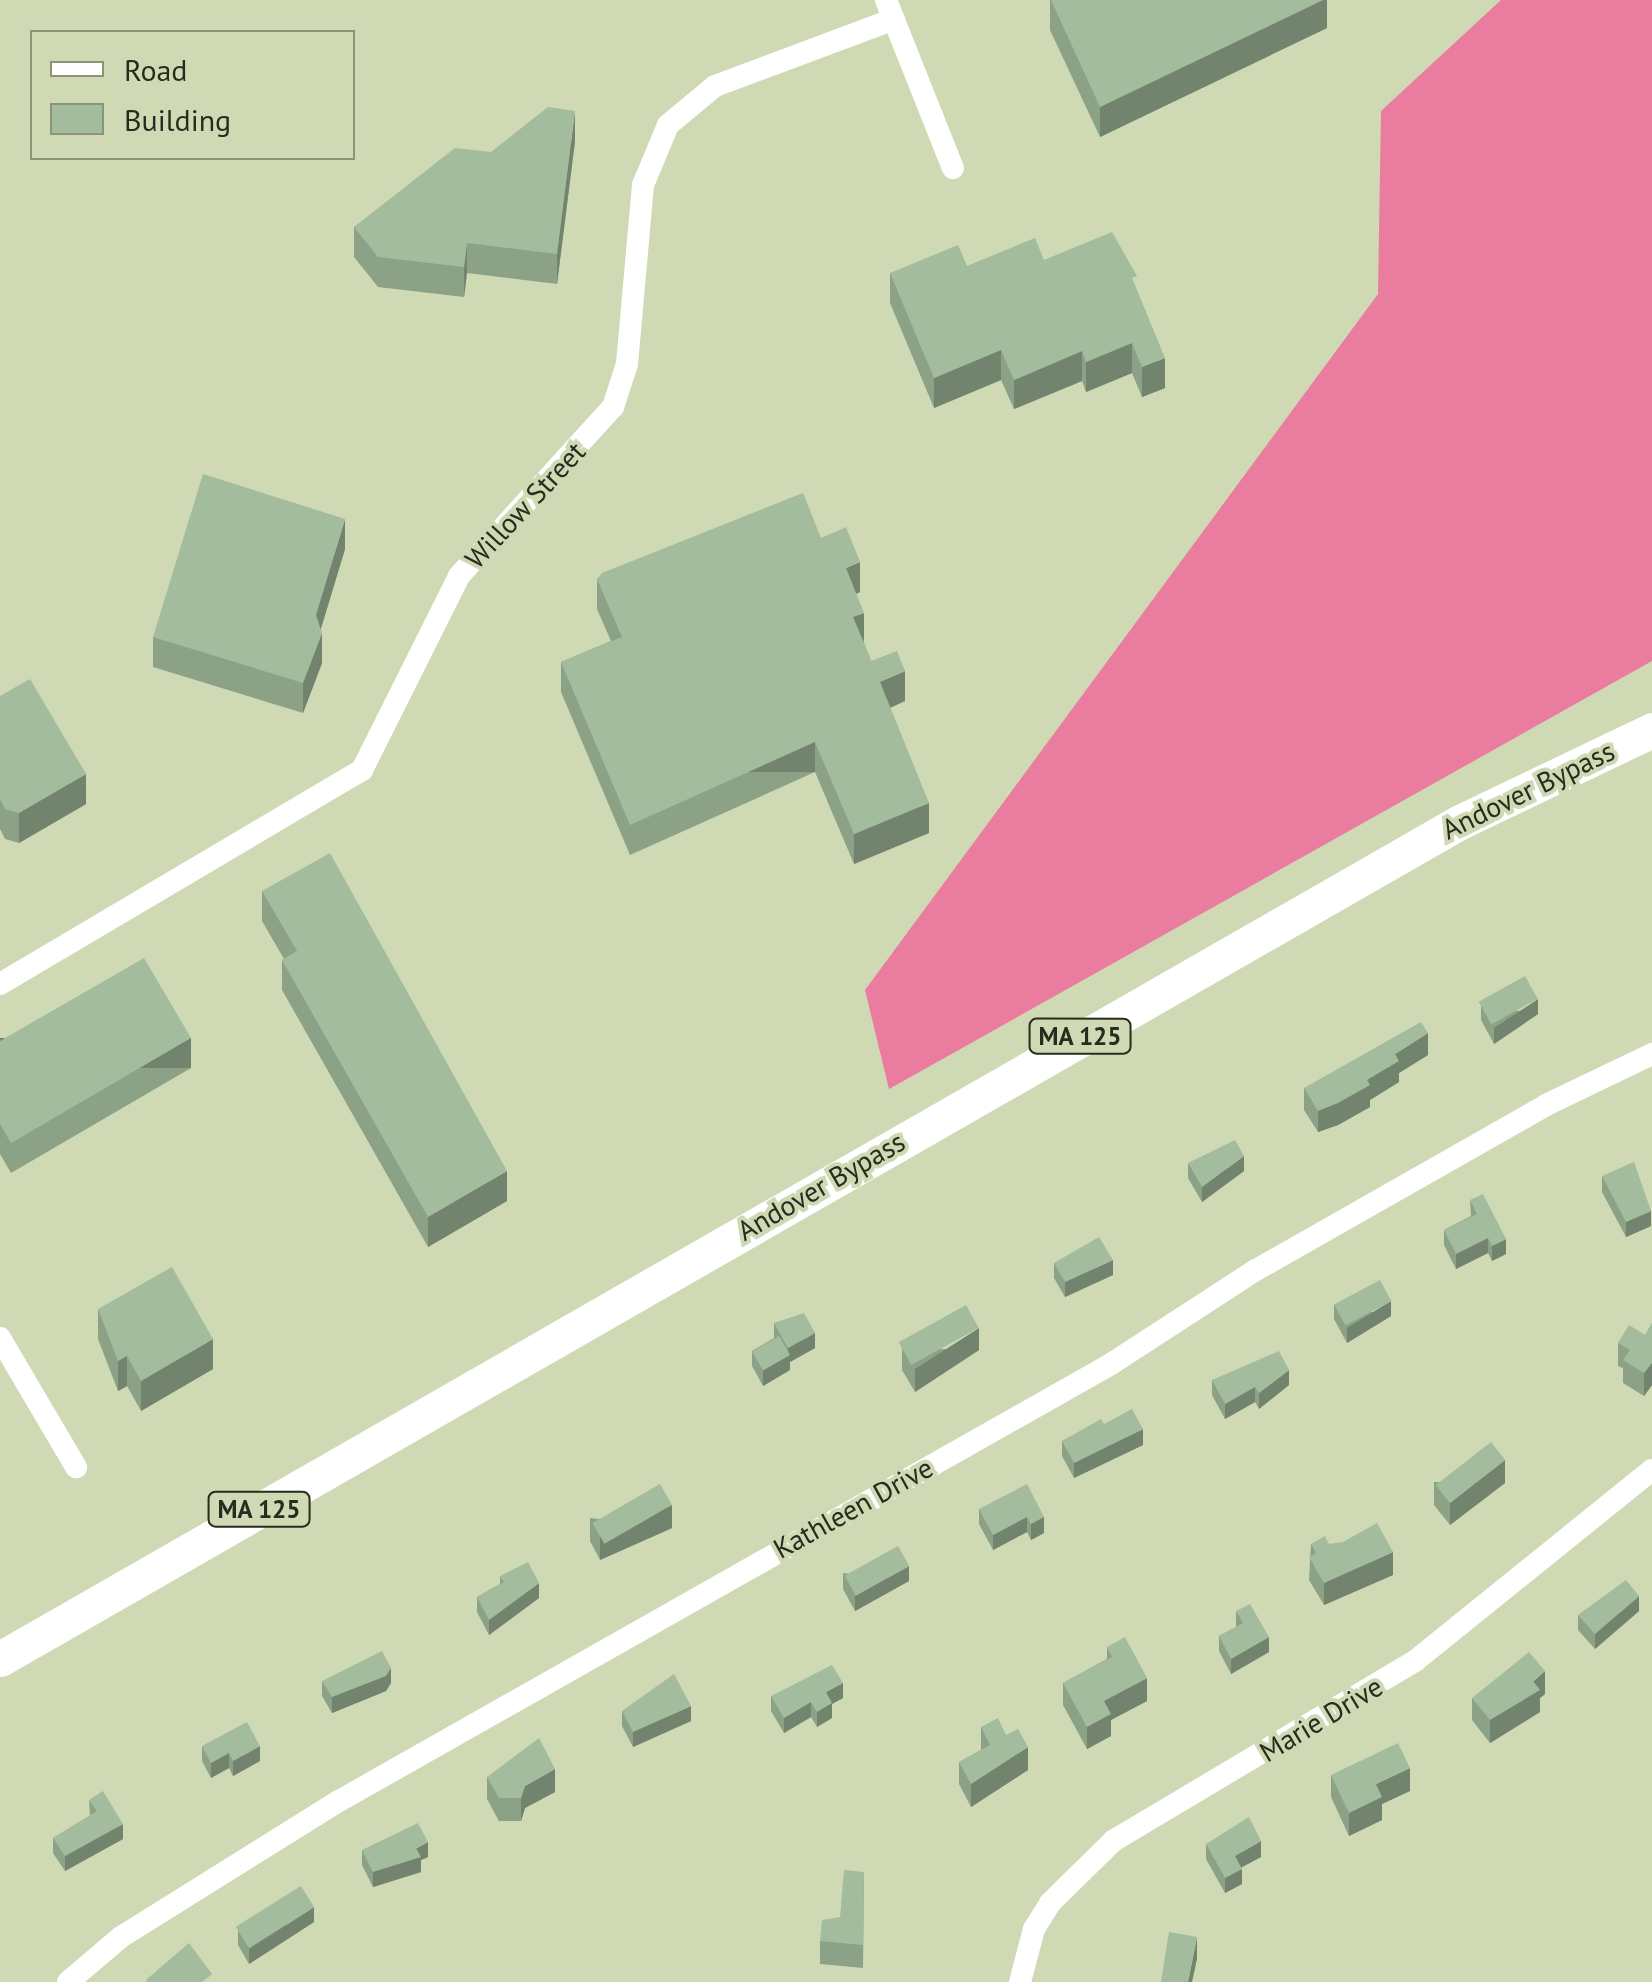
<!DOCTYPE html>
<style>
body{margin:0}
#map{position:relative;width:1652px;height:1982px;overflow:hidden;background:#cfd9b4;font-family:"PT Sans",sans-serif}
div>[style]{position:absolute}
.forest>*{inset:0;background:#e97c9f}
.street>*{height:22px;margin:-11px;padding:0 11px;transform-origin:11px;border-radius:11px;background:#fff}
.primary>*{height:35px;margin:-17.5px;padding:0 17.5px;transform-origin:17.5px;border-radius:17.5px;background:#fff}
.wall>*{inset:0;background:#8ca287}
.shaded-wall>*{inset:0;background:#72846e;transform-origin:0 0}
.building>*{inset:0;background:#a3bc9d;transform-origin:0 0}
span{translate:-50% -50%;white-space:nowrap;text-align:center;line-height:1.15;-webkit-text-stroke:8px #cfd9b4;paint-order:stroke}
.shield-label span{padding:2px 8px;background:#cfd9b4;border:2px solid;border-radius:8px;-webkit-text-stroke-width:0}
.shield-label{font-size:25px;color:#282c1e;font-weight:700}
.street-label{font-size:28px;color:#282c1e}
.legend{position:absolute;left:30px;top:30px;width:325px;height:130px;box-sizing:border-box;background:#cfd9b4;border:2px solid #8c9478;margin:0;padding:12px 18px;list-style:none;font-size:30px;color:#282c1e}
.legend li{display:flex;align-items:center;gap:20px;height:50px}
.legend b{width:50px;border:2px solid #8c9478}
</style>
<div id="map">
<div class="forest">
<div style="clip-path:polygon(1501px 0,1652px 0,1652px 661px,889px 1089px,865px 990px,1378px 294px,1381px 111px)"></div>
</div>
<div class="street">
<div style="left:886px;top:0;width:181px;rotate:68.3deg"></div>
<div style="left:0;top:984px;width:421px;rotate:-30.6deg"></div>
<div style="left:362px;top:770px;width:217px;rotate:-63.4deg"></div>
<div style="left:459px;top:576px;width:229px;rotate:-47.7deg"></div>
<div style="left:613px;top:407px;width:45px;rotate:-72deg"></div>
<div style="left:627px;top:364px;width:180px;rotate:-84.9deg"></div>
<div style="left:643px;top:185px;width:65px;rotate:-67.4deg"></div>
<div style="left:668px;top:125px;width:61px;rotate:-39.7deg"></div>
<div style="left:715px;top:86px;width:191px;rotate:-20.5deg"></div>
<div style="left:0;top:1338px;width:150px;rotate:59.5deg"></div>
<div style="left:68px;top:1982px;width:70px;rotate:-40.3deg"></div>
<div style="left:121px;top:1937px;width:257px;rotate:-32deg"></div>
<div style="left:339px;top:1801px;width:887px;rotate:-29.51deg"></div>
<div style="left:1111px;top:1364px;width:173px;rotate:-33deg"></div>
<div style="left:1256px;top:1270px;width:334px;rotate:-29.6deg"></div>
<div style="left:1546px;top:1105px;width:118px;rotate:-25.7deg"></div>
<div style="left:1020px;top:1982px;width:55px;rotate:-75.2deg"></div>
<div style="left:1034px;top:1929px;width:31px;rotate:-58deg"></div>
<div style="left:1050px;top:1903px;width:88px;rotate:-44.5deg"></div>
<div style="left:1113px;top:1841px;width:352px;rotate:-30.8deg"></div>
<div style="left:1415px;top:1661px;width:304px;rotate:-38.9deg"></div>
</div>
<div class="primary">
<div style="left:0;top:1659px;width:1683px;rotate:-29.83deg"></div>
<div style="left:1460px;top:822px;width:213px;rotate:-25.6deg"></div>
</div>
<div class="wall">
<div style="clip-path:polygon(1050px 0,1327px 0,1327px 28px,1100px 137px,1050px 30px)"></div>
<div style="clip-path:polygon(575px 141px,557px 284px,467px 273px,464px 297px,378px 287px,354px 257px,354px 227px,491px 152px)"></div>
<div style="clip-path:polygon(1044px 260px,1137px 290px,1165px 388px,1142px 397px,1132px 373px,1086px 392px,1082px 381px,1014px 409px,1001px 380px,934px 408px,890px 303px,890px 273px)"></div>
<div style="clip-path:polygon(821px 538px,860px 592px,856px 594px,864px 643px,871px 661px,905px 701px,890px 708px,929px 833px,854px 864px,815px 772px,630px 855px,561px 692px,561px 662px,611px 641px,597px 609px,597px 579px)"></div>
<div style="clip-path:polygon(345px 549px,321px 628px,322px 663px,303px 713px,153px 667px,153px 637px)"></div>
<div style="clip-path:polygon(0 696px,86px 804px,19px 843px,5px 839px,0 829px)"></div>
<div style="clip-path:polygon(262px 891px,507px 1201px,428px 1247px,282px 990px,282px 960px,284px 959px,262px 921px)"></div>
<div style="clip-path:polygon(1481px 1005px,1538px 1014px,1494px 1044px,1481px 1020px)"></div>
<div style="clip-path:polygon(0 1041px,191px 1068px,11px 1173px,0 1154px)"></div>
<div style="clip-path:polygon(1428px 1055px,1399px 1073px,1399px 1082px,1370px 1100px,1370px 1107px,1338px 1125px,1318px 1132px,1304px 1110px,1304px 1088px)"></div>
<div style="clip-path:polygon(1188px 1163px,1244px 1171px,1202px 1202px,1188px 1178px)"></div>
<div style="clip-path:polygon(1602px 1176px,1651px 1226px,1626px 1237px,1602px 1192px)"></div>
<div style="clip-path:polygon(1470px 1200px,1506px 1254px,1492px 1261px,1488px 1253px,1456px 1269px,1444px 1245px,1444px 1230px,1471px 1216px)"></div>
<div style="clip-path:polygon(1054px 1263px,1113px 1275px,1065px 1297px,1054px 1278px)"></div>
<div style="clip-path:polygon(1334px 1304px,1391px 1316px,1347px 1343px,1334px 1319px)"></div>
<div style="clip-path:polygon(98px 1309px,213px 1369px,141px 1411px,127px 1386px,118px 1391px,98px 1339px)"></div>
<div style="clip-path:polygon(774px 1323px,815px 1348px,790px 1362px,790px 1370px,763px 1386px,752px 1366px,752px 1351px,774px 1338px)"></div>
<div style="clip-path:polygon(1652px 1323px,1652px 1385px,1644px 1396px,1623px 1383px,1623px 1368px,1618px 1366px,1618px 1343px,1645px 1335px)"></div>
<div style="clip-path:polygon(902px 1348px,979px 1350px,915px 1392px,902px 1370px)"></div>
<div style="clip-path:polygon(1212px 1380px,1289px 1385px,1259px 1409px,1255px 1402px,1225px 1419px,1212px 1395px)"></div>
<div style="clip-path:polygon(1104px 1424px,1143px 1445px,1074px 1478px,1062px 1456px,1062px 1441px)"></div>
<div style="clip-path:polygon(1434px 1482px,1505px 1483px,1450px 1525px,1434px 1505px)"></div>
<div style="clip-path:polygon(979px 1509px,1044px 1517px,1044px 1533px,1031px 1540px,1027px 1532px,993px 1550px,979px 1524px)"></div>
<div style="clip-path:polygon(590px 1518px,672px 1528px,600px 1560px,590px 1541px)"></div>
<div style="clip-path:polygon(1311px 1544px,1329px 1544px,1393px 1575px,1324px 1605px,1309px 1580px)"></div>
<div style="clip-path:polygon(843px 1573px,909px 1581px,855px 1611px,843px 1589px)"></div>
<div style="clip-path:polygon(500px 1576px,539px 1598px,489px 1635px,477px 1612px,477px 1597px,500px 1584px)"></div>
<div style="clip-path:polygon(1236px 1611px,1269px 1652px,1231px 1674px,1219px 1651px,1219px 1636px,1236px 1627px)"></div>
<div style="clip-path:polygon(1639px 1611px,1595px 1649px,1578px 1630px,1578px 1615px)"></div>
<div style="clip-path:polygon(1107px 1647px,1147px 1701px,1111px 1720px,1111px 1736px,1087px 1749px,1063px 1705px,1063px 1683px,1107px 1659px)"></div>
<div style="clip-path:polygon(322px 1681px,391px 1683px,386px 1691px,332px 1713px,322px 1696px)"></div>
<div style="clip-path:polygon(1545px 1694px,1540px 1698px,1540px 1712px,1490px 1743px,1472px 1720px,1472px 1698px)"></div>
<div style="clip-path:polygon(771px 1696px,843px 1698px,832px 1704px,832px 1718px,817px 1727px,811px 1717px,784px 1733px,771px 1711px)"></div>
<div style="clip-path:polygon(622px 1711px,691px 1721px,633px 1747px,622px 1726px)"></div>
<div style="clip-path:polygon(981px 1727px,1006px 1735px,1028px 1770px,971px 1807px,959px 1784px,959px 1762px,981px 1750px)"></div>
<div style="clip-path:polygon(202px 1746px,260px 1761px,233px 1776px,229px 1768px,211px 1778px,202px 1761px)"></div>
<div style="clip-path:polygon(1331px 1775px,1410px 1791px,1382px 1804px,1382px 1820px,1349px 1836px,1331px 1797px)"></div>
<div style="clip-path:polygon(487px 1777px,555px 1792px,525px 1808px,521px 1821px,499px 1821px,487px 1799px)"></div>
<div style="clip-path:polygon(89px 1800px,123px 1839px,65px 1871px,53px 1853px,53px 1838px,90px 1816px)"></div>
<div style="clip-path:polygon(1206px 1844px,1261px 1857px,1241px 1867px,1242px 1884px,1225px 1893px,1206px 1859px)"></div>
<div style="clip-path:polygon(362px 1850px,428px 1857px,421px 1860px,421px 1872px,373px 1887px,362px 1865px)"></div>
<div style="clip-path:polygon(864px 1872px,863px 1968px,820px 1964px,820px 1941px,840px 1917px)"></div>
<div style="clip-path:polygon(314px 1922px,249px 1964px,238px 1945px,238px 1930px)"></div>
</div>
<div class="shaded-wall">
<div style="clip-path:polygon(1323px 0,1327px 0,1327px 28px,1100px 137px,1100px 107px)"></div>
<div style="clip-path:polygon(575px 111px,575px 141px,557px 284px,557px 254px)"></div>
<div style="clip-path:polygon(467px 243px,467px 273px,464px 297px,464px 267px)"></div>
<div style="clip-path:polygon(1132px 343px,1132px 373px,1086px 392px,1086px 362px)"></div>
<div style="clip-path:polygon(1001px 350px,1001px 380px,934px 408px,934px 378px)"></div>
<div style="clip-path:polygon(1082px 351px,1082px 381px,1014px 409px,1014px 380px)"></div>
<div style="clip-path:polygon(1165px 358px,1165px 388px,1142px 397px,1142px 367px)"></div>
<div style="clip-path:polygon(345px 519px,345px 549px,316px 645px,316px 615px)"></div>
<div style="clip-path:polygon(860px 562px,860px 592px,846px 598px,846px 568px)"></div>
<div style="clip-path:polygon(864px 613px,864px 642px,853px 617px)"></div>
<div style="clip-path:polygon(322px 633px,322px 663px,303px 713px,303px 683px)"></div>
<div style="clip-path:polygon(905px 671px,905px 701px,880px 712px,880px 682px)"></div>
<div style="left:815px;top:742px;width:30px;height:203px;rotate:90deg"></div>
<div style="clip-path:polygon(86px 774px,86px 804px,19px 843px,19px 813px)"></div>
<div style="clip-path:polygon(929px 803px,929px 833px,854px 864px,854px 834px)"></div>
<div style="clip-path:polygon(1538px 999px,1538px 1014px,1494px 1044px,1494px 1028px)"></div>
<div style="clip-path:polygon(1428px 1033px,1428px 1055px,1399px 1073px,1399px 1082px,1370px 1100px,1370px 1107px,1338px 1125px,1318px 1132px,1318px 1111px,1367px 1080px,1395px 1054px)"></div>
<div style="left:191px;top:1038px;width:30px;height:208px;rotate:90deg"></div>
<div style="clip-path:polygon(1244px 1156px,1244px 1171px,1202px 1202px,1202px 1187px)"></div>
<div style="clip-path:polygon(507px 1171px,507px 1201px,428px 1247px,428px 1217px)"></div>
<div style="clip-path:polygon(1651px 1211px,1651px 1226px,1626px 1237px,1626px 1222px)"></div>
<div style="clip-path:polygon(1488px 1238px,1488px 1253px,1456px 1269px,1456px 1254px)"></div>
<div style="clip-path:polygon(1506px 1239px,1506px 1254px,1492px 1261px,1492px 1246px)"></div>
<div style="clip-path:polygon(1113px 1260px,1113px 1275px,1065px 1297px,1065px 1282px)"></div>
<div style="clip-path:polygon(1391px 1301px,1391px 1316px,1347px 1343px,1347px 1328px)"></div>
<div style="clip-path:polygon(979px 1328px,979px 1350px,915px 1392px,915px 1369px)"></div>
<div style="clip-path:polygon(815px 1333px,815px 1348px,790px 1362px,790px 1370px,763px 1386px,763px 1370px,788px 1356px,788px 1348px)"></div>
<div style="clip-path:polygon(213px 1339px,213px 1369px,141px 1411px,141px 1381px)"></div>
<div style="clip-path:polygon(127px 1356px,127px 1386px,118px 1391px,118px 1361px)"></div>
<div style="clip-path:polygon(1652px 1363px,1652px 1385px,1644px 1396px,1644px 1373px)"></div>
<div style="clip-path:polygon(1289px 1370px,1289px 1385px,1259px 1409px,1259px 1393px)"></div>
<div style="clip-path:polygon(1255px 1387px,1255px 1402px,1225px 1419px,1225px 1404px)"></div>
<div style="clip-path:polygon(1143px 1429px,1143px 1445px,1074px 1478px,1074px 1463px)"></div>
<div style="clip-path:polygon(1505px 1460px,1505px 1483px,1450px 1525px,1450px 1502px)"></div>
<div style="clip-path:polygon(672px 1505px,672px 1528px,600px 1560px,600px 1537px)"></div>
<div style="clip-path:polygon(1027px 1517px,1027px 1532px,993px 1550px,993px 1535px)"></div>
<div style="clip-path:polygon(1044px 1517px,1044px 1533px,1031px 1540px,1031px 1524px)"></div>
<div style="clip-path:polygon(1393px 1552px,1393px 1575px,1324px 1605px,1324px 1583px)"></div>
<div style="clip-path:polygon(909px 1566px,909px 1581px,855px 1611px,855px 1596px)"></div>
<div style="clip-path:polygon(539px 1583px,539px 1598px,489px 1635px,489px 1620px)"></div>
<div style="clip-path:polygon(1639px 1596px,1639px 1611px,1595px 1649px,1595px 1634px)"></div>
<div style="clip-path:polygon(1269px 1637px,1269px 1652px,1231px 1674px,1231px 1659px)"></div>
<div style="clip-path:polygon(391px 1668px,391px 1683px,386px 1691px,332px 1713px,332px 1697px)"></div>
<div style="clip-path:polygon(1545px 1671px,1545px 1694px,1540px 1698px,1540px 1712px,1490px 1743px,1490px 1720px)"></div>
<div style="clip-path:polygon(1147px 1678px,1147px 1701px,1111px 1720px,1111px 1736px,1087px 1749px,1087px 1727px,1104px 1701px)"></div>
<div style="clip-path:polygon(843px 1683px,843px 1698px,832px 1704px,832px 1718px,817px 1727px,817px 1712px,826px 1692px)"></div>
<div style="clip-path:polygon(811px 1702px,811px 1717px,784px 1733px,784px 1718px)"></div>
<div style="clip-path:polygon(691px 1706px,691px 1721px,633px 1747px,633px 1732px)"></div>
<div style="clip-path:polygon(260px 1746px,260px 1761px,233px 1776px,233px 1761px)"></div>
<div style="clip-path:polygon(1028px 1747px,1028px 1770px,971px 1807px,971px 1784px)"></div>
<div style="clip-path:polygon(229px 1753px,229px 1768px,211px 1778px,211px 1763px)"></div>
<div style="clip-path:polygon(1410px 1768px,1410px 1791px,1382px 1804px,1382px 1820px,1349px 1836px,1349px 1813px,1376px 1784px)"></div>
<div style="clip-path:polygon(555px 1769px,555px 1792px,525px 1808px,521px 1821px,521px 1798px,525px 1786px)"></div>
<div style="clip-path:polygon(123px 1824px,123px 1839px,65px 1871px,65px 1856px)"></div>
<div style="clip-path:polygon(1261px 1841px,1261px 1857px,1235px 1871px,1235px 1856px)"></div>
<div style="clip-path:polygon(428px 1842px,428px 1857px,421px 1860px,421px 1872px,373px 1887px,373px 1872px)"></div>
<div style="clip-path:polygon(1242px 1869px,1242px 1884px,1225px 1893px,1225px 1878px)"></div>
<div style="clip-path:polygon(314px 1907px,314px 1922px,249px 1964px,249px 1949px)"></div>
<div style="clip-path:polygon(1197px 1937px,1197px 1959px,1192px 1982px,1188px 1982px)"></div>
</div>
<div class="building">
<div style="clip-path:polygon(1051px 0,1323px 0,1100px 107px)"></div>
<div style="clip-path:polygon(548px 107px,575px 111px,557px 254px,467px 243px,464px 267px,378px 257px,354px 227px,455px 148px,491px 152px)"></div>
<div style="clip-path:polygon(1112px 232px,1137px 276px,1132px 278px,1165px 358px,1142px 367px,1132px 343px,1086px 362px,1082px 351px,1014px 380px,1001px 350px,934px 378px,890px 273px,958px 245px,967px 266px,1035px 238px,1044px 260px)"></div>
<div style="clip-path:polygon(203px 474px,345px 519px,316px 615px,322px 633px,303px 683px,153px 637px)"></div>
<div style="clip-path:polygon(803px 493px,821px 538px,846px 527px,860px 562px,846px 568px,864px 613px,853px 617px,871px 661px,897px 651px,905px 671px,880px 682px,929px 803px,854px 834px,815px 742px,630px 825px,561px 662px,622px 637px,597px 579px,602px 573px)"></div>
<div style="clip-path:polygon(30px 679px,86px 774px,19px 813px,5px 809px,0 799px,0 696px)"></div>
<div style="clip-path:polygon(330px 853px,507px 1171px,428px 1217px,282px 960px,297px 951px,262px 891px)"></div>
<div style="clip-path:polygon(144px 958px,191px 1038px,11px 1143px,0 1124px,0 1041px)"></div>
<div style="left:1525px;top:976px;width:26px;height:53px;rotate:61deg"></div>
<div style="clip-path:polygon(1421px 1022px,1428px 1033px,1395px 1054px,1399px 1061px,1367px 1080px,1370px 1085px,1338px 1103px,1318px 1111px,1304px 1088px)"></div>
<div style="clip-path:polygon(1235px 1140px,1244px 1156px,1202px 1187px,1188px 1163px)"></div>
<div style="clip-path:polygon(1634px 1162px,1651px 1211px,1626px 1222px,1602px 1176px)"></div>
<div style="clip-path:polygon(1483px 1194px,1506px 1239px,1492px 1246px,1488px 1238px,1456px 1254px,1444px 1230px,1477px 1214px,1470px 1200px)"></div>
<div style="clip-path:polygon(1099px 1237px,1113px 1260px,1065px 1282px,1054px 1263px)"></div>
<div style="clip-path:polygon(172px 1267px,213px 1339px,141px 1381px,127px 1356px,118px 1361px,98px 1309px)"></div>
<div style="left:1380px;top:1280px;width:24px;height:52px;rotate:62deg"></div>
<div style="left:966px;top:1305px;width:26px;height:77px;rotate:61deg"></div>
<div style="clip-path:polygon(804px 1313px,815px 1333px,788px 1348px,774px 1323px)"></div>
<div style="clip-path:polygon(1652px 1323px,1652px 1363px,1644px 1373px,1623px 1360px,1630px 1350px,1618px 1343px,1629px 1325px,1645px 1335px)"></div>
<div style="left:779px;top:1336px;width:22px;height:31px;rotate:60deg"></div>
<div style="clip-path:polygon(1279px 1351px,1289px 1370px,1259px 1393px,1255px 1387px,1225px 1404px,1212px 1380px)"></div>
<div style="clip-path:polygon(1132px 1409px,1143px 1429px,1074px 1463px,1062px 1441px,1101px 1419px,1104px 1424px)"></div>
<div style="left:1491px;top:1442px;width:23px;height:70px;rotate:52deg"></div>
<div style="left:660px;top:1484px;width:24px;height:78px;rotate:60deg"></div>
<div style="clip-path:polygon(1027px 1484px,1044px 1517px,1031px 1524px,1027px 1517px,993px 1535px,979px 1509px)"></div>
<div style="clip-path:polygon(1377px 1523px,1393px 1552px,1324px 1583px,1309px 1557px,1316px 1553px,1311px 1544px,1325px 1536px,1329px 1544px,1343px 1542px)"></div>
<div style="left:898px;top:1546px;width:23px;height:61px;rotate:61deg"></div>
<div style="clip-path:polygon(528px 1562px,539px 1583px,489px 1620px,477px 1597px,504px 1582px,500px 1576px)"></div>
<div style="clip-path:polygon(1626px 1580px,1639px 1596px,1595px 1634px,1578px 1615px)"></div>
<div style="clip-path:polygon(1250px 1604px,1269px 1637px,1231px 1659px,1219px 1636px,1243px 1623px,1236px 1611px)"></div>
<div style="clip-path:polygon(1125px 1637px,1147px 1678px,1104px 1701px,1111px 1714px,1087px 1727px,1063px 1683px,1112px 1657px,1107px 1647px)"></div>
<div style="clip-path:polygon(382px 1651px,391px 1668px,386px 1676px,332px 1697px,322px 1681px)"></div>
<div style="clip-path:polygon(1529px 1652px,1545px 1671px,1533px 1681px,1540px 1690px,1490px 1720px,1472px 1698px)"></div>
<div style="clip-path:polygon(832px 1665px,843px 1683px,826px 1692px,832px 1703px,817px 1712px,811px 1702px,784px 1718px,771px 1696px)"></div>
<div style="clip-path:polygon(674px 1674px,691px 1706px,633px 1732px,622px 1711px)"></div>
<div style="clip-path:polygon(998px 1718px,1006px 1735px,1018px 1729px,1028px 1747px,971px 1784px,959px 1762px,990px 1745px,981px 1727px)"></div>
<div style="clip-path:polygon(247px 1722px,260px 1746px,233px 1761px,229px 1753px,211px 1763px,202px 1746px)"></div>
<div style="clip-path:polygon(539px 1738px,555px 1769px,525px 1786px,521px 1798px,499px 1798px,487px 1777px)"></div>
<div style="clip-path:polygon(1398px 1743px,1410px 1768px,1376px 1784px,1382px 1797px,1349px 1813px,1331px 1775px)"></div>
<div style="clip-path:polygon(103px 1791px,123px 1824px,65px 1856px,53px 1838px,97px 1811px,89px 1800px)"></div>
<div style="clip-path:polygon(1249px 1817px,1261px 1841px,1235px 1856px,1242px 1869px,1225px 1878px,1206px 1844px)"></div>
<div style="clip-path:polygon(418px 1823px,428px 1842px,416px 1848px,421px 1857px,373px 1872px,362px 1850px)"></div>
<div style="clip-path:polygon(844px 1870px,864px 1872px,863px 1945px,820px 1941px,822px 1920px,840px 1917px)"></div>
<div style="left:301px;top:1886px;width:25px;height:77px;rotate:58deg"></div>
<div style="clip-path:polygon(1169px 1932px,1197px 1937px,1188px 1982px,1161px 1982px)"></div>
<div style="clip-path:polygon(189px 1943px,212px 1974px,202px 1982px,147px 1982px,146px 1980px)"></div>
</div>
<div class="shield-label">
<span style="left:1080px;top:1036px">MA 125</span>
<span style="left:259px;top:1509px">MA 125</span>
</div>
<div class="street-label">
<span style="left:525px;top:505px;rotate:-47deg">Willow Street</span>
<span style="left:1528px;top:790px;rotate:-26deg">Andover Bypass</span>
<span style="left:821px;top:1186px;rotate:-30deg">Andover Bypass</span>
<span style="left:853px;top:1508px;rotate:-29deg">Kathleen Drive</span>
<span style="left:1321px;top:1719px;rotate:-31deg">Marie Drive</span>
</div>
<ul class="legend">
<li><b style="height:12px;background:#fff"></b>Road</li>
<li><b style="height:28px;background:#a3bc9d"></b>Building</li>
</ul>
</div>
